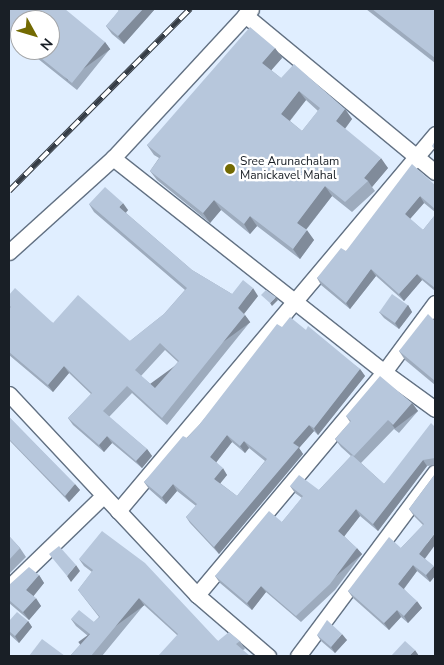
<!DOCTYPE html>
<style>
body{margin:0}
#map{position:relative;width:444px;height:665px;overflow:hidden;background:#e0eeff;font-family:"Nunito Sans",sans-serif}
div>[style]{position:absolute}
.roads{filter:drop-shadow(1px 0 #627183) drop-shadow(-1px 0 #627183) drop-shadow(0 1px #627183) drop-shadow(0 -1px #627183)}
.minor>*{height:15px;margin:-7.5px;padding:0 7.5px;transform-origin:7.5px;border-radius:7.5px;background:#fff}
.rail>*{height:5.5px;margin-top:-2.75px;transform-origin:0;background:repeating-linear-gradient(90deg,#fff 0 11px,#353c45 0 22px);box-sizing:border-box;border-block:1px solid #353c45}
.wall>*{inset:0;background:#9dabbd}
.shaded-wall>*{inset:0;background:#808b9a;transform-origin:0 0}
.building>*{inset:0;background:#b7c7dc;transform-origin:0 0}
.dots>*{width:14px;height:14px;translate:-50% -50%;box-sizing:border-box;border:2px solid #fff;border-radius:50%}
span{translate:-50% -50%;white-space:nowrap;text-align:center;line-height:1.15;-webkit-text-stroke:4.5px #fff;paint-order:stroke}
.poi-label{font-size:12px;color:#191f26}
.left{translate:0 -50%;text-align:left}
.frame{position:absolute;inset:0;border:10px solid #191f26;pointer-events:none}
.north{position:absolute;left:10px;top:10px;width:50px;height:50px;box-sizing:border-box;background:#fff;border:1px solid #a3a5a8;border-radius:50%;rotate:129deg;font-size:14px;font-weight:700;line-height:20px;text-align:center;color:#191f26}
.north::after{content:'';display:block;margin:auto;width:18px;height:22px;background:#736a02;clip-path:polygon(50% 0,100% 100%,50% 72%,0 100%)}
</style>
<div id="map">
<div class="roads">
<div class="minor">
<div style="left:245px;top:15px;width:246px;rotate:39.6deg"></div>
<div style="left:113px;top:158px;width:345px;rotate:38.3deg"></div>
<div style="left:384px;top:372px;width:291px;rotate:130deg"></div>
<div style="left:9px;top:252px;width:140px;rotate:-42.1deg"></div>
<div style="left:113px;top:158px;width:203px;rotate:-47.2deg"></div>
<div style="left:435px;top:303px;width:86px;rotate:126.5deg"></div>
<div style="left:384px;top:372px;width:63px;rotate:36deg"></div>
<div style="left:9px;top:394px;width:275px;rotate:46.9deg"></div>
<div style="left:197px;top:595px;width:94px;rotate:40.7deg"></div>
<div style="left:118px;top:511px;width:493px;rotate:-49.9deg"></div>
<div style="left:9px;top:587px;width:131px;rotate:-44.1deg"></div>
<div style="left:298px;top:656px;width:229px;rotate:-53.3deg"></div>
</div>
</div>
<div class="rail">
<div style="left:9px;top:191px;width:257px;rotate:-45.2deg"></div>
</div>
<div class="wall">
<div style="clip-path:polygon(9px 9px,105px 42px,110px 49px,77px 90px,27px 50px,50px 50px,20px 20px,20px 44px,9px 35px)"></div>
<div style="clip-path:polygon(117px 9px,155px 9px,124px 44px,112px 34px,106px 26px,119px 11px)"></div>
<div style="clip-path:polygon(366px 9px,433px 9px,435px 11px,435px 63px)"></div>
<div style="clip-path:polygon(evenodd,275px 48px,282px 58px,271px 70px,281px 78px,345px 109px,352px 119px,345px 129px,388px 168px,372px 187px,375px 191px,352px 212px,332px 196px,306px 230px,314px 240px,300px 259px,257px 226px,250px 234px,221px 210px,210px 223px,157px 180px,150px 171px,159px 158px,154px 155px,147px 145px,275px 48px,306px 100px,318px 111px,302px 131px,290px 121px,306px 100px)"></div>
<div style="clip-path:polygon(435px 185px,435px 212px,424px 203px,410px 219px,423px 230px,435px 215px,435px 291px,422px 280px,404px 301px,376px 276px,350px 309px,321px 285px,317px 278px,346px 251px)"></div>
<div style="clip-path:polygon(evenodd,89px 204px,128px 210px,126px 213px,192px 270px,232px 294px,258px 296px,244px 314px,250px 322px,167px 425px,132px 393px,109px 417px,147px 449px,152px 456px,142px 468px,112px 443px,104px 452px,73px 425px,68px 418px,91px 394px,69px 373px,53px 392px,9px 355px,9px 295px,53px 323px,130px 341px,164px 314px,185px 290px,94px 212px,89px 204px,165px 350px,178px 362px,155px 388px,141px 376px,165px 350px)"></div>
<div style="clip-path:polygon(408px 305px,412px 312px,399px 329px,384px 318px,379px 312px)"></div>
<div style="clip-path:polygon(435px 321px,435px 385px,405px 360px,399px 351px)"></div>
<div style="clip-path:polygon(evenodd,282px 327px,306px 330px,360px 369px,365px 376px,318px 435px,314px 431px,299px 448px,303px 454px,219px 554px,190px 523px,186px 517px,196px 506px,177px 491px,166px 504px,149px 489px,144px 482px,199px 425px,282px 327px,232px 442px,245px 453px,249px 448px,265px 461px,237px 496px,220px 483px,227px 475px,216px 462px,232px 442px)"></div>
<div style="clip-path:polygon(412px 403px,418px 411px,399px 433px,394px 429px,361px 463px,384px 484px,435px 427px,435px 465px,427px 466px,378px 531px,360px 516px,344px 536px,362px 554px,335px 590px,301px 622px,266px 592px,252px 610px,220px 583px,215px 576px,282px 522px,302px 498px,295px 493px,290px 486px,319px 490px,351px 456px,341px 447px,335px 439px,350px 422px,346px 416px)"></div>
<div style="clip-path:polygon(9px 417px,80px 490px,69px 502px,9px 440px)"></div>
<div style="clip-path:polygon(435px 474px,425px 559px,435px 568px,435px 576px,430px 582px,417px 571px,404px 589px,422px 608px,408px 623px,401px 617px,389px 630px,353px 598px,348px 591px,401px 548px,423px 525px,414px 516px,409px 509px)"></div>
<div style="clip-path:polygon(9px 536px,20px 548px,26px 557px,9px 574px)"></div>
<div style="clip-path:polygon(79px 559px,218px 641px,240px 641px,245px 649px,243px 650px,177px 635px,144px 605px,102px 656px,70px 656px,88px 636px,76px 626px,71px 619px,94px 622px,99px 617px,78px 590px,92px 572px,84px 566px)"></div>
<div style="clip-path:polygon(39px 575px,44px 583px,33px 596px,41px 606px,29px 620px,9px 603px,9px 585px)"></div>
<div style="clip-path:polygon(9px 621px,28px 621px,32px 627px,19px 643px,9px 634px)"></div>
<div style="clip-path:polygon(317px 635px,347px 640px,335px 653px,321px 641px)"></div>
</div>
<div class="shaded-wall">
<div style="clip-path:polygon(143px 9px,155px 9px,124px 44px,118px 36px)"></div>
<div style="left:105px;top:42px;width:9px;height:53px;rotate:54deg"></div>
<div style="clip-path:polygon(275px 48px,282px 58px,269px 73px,262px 63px)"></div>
<div style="clip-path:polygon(299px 91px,306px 100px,287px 124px,281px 114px)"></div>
<div style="clip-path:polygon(345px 109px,352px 119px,343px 131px,336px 121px)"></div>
<div style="clip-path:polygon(381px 158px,388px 168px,372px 187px,368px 181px,364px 178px)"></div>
<div style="clip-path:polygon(325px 186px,332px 196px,304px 232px,297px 223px)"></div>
<div style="clip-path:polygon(420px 196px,424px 203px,409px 220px,405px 214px)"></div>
<div style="clip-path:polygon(214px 200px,221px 210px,210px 223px,203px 213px)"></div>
<div style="clip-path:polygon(123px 203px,128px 210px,124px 214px,119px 207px)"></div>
<div style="clip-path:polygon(250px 216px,257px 226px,250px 234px,244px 224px)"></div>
<div style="clip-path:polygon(307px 230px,314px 240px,300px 259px,293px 249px)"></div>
<div style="clip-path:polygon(371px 269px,376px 276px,350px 309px,346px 303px)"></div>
<div style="clip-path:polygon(417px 274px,422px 280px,404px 301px,399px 294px)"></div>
<div style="clip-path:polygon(253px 288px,258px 296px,243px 315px,238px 308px)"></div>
<div style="clip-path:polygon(276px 297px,278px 300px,272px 306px,270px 303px)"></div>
<div style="clip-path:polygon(408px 305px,412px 312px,399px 329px,395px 323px)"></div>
<div style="left:245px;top:315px;width:9px;height:132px;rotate:54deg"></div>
<div style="clip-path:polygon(64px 366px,69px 373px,53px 392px,48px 385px)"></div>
<div style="clip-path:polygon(360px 369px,365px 376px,318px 435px,314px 428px)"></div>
<div style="left:412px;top:403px;width:10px;height:29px;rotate:53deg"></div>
<div style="clip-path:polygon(309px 425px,314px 431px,299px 448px,303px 454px,219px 554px,214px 547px,293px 443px)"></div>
<div style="clip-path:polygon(227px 435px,232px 442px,215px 464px,210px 457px)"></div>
<div style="clip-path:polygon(107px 436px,112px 443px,104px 452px,99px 445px)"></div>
<div style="clip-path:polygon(244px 441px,249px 448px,245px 453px,240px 446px)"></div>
<div style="clip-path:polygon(147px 449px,152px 456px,142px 468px,136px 461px)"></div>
<div style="clip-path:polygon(423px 460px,427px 466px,378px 531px,373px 524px)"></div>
<div style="clip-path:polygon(223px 468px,227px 475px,219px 485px,214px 479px)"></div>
<div style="clip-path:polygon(75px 484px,80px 490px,69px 502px,65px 496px)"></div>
<div style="clip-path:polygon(173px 484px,177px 491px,166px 504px,162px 497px)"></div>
<div style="clip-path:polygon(356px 509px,360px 516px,343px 538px,338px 531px)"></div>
<div style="clip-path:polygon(435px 533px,435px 545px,424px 560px,419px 554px)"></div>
<div style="left:357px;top:548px;width:8px;height:45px;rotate:50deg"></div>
<div style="clip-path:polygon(76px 565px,80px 571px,71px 582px,67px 576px)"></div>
<div style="clip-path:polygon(413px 565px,417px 571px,402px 591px,398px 584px)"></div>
<div style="clip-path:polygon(434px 566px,435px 568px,435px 576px,430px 582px,426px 575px)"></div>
<div style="clip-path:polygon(39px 575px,44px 583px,32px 598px,26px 590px)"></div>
<div style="clip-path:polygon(261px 586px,266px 592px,252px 610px,247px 603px)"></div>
<div style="clip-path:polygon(36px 598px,41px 606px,29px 620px,23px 612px)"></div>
<div style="left:139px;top:598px;width:9px;height:75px;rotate:54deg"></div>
<div style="clip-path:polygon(417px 601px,422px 608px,408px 623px,404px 616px)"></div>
<div style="clip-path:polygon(397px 610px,401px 617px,389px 630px,384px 623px)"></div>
<div style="clip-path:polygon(28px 621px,32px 627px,19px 643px,15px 636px)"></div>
<div style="clip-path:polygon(342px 634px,347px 640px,335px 653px,331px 647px)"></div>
<div style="clip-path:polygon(415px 650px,419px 656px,409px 656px)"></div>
</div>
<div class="building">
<div style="clip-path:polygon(9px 9px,65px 9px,105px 42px,72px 83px,31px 50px,50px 50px,50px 20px,20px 20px,20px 41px,9px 32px)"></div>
<div style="clip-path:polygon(120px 9px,143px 9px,118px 36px,106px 26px)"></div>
<div style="clip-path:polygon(372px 9px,433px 9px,435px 11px,435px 58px)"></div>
<div style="clip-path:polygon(evenodd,250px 27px,275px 48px,262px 63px,281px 78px,294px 64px,345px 109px,336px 121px,381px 158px,364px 178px,368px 181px,345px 202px,325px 186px,297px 223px,307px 230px,293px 249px,250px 216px,244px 224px,214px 200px,203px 213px,150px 171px,161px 156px,147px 145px,250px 27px,299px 91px,320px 108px,302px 131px,281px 114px,299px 91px)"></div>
<div style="clip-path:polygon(435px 141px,435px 150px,432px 146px)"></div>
<div style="clip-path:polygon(412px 164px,435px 185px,435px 209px,420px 196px,405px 214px,423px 230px,435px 215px,435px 288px,417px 274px,399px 294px,371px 269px,346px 303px,317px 278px,341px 248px,346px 251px)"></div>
<div style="clip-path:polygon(evenodd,105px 187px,123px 203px,119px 207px,192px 270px,232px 294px,243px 280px,253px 288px,238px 308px,245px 315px,162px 418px,127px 386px,103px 411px,147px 449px,136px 461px,107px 436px,99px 445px,68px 418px,92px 393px,64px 366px,48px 385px,9px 352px,9px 309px,11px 307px,9px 305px,9px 295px,15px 288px,53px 323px,78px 295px,130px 341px,164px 314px,187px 288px,89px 204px,105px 187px,160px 343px,179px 361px,155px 388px,135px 370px,160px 343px)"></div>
<div style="clip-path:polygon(266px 290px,276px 297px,270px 303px,261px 295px)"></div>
<div style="left:392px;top:294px;width:19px;height:22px;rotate:35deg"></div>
<div style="clip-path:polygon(428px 314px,435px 321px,435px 381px,399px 351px)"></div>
<div style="clip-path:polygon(evenodd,290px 317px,306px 330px,308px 326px,360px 369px,314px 428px,309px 425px,293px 443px,299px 447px,214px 547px,186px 517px,197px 504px,173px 484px,162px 497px,144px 482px,183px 436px,187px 438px,199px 425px,277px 324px,282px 327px,290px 317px,227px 435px,240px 446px,244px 441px,267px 459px,237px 496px,214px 479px,223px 468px,210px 457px,227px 435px)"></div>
<div style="clip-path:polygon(380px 376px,412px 403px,393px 425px,388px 420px,354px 456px,335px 439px,351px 421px,346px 416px)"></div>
<div style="clip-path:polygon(9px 417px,75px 484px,65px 496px,9px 439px)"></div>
<div style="clip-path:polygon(431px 423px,435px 427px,435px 458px,423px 460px,373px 524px,356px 509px,338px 531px,357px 548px,330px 584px,296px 616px,261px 586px,247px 603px,215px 576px,269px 511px,282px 522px,303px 496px,290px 486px,299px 475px,319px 490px,352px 455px,384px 484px)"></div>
<div style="clip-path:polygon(435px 474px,435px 533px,419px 554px,434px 566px,426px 575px,413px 565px,398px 584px,417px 601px,404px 616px,397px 610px,384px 623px,348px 591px,389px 537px,401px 548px,424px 524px,409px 509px)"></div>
<div style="clip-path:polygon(102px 531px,145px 563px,218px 641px,229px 632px,240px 641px,236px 644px,250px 656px,158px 656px,178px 634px,139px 598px,91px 656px,70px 656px,90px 634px,71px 619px,79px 610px,94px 622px,100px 617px,78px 590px,93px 570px,79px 559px)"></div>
<div style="clip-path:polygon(9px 536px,20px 548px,9px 560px)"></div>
<div style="clip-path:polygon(59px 546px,76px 565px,67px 576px,49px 554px)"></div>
<div style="clip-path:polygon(29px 567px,39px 575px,26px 590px,36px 598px,23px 612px,9px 600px,9px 585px)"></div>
<div style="clip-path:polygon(17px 612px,28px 621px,15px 636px,9px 631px,9px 621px)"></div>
<div style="clip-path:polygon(327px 620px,342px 634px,331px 647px,317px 635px)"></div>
<div style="clip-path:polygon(42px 639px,65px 656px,29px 656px)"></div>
<div style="clip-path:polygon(405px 641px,415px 650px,409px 656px,391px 656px)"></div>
</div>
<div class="dots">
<div style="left:230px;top:169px;background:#736a02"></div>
</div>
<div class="poi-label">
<span class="left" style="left:240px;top:169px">Sree Arunachalam<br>Manickavel Mahal</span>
</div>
<div class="frame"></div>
<div class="north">N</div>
</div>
